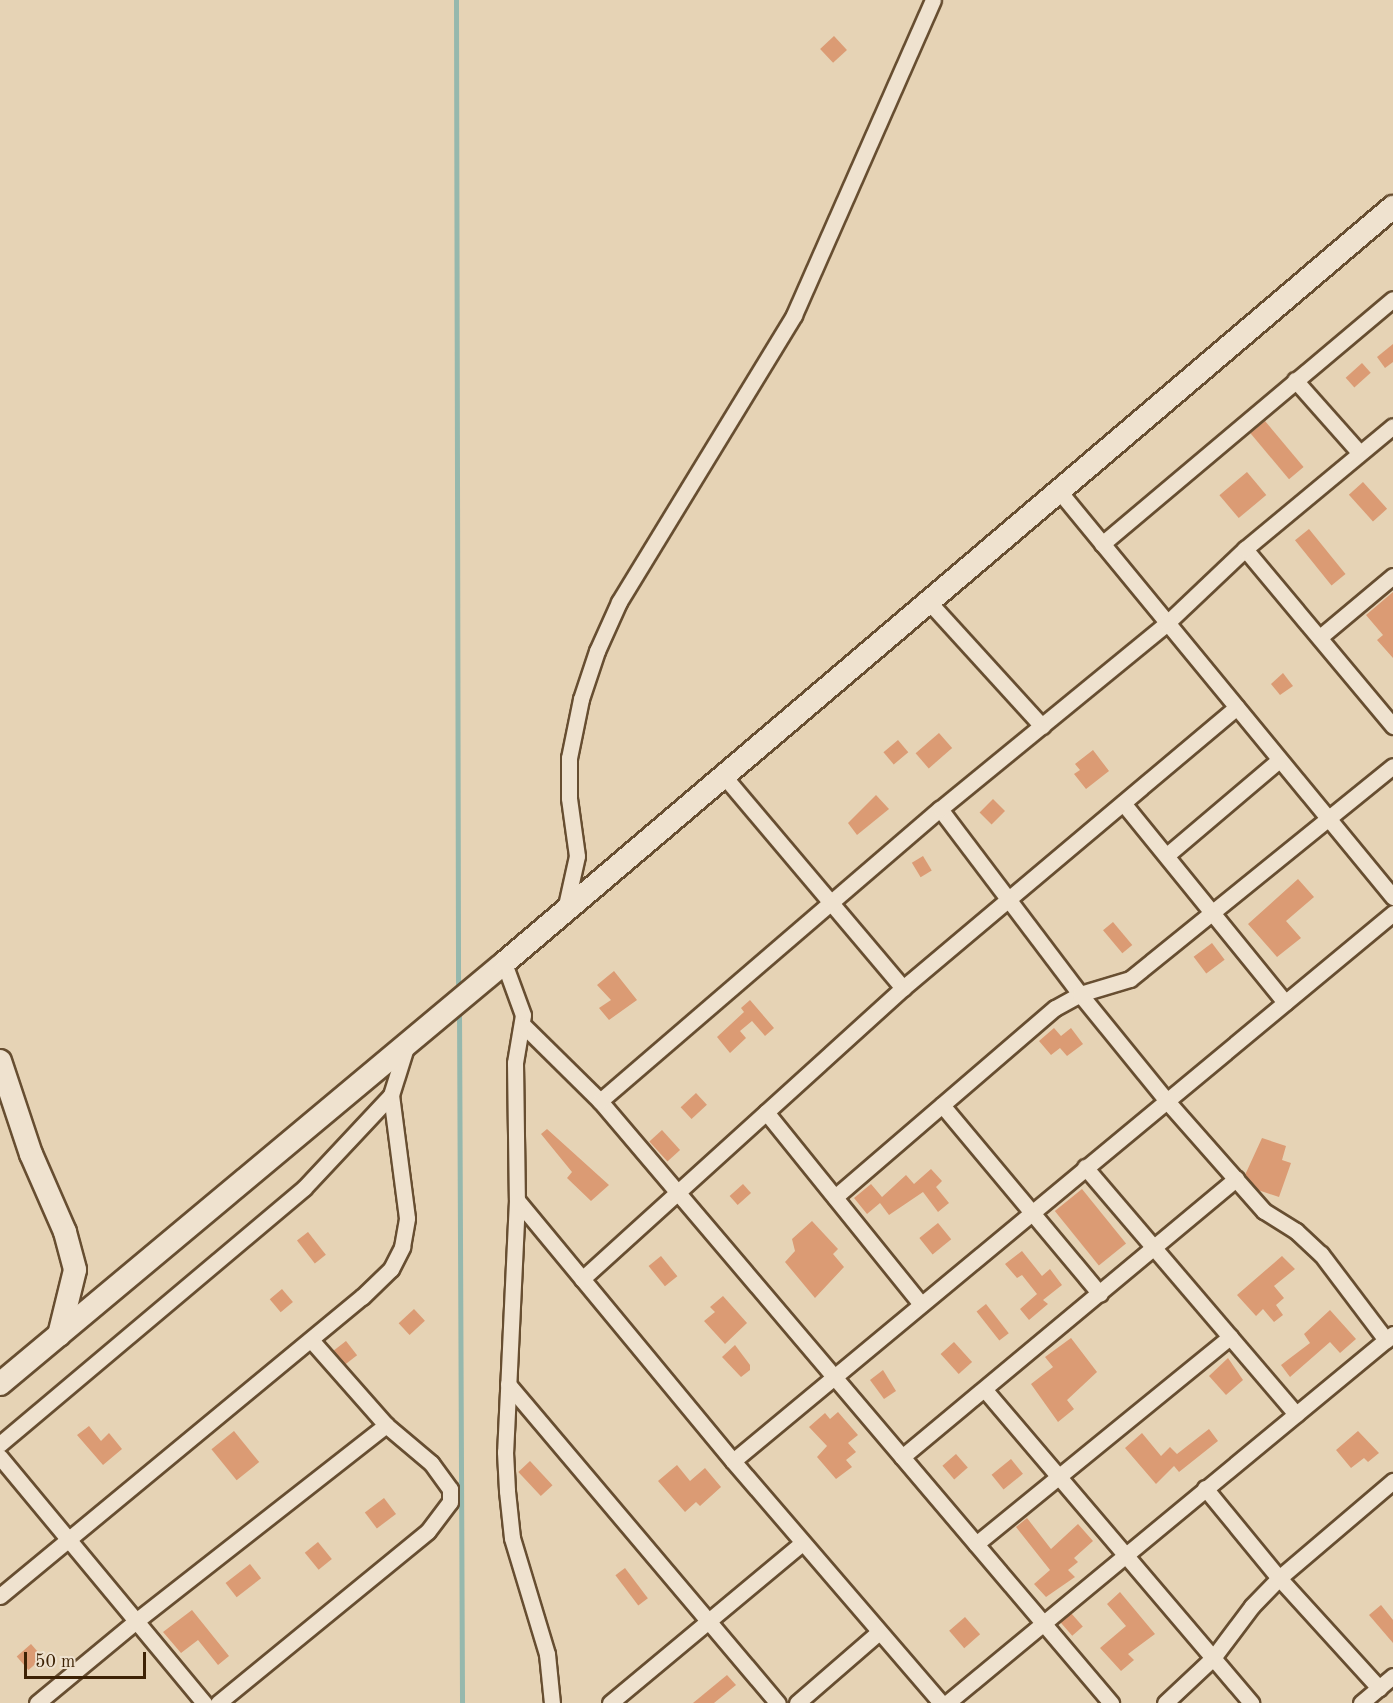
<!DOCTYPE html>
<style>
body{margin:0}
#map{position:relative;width:1393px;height:1703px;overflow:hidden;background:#e6d3b5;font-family:"Old Standard TT",serif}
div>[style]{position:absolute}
.stream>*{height:5px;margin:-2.5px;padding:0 2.5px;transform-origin:2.5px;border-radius:2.5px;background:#96b8ad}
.building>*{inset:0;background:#db9b74;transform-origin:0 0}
.roads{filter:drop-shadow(2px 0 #674e31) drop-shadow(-2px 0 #674e31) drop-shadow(0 2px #674e31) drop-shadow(0 -2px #674e31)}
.street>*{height:15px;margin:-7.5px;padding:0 7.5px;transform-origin:7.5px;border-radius:7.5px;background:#efe2cf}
.secondary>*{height:22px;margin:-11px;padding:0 11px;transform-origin:11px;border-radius:11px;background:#efe2cf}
span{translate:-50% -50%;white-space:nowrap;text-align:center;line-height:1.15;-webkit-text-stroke:5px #efe2cf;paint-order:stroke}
.scale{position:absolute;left:24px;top:1652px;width:122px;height:27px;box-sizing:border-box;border:3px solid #3d2205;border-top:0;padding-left:8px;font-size:18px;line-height:21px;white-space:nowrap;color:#3d2205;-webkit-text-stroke:4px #efe2cf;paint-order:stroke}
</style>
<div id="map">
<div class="stream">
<div style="left:456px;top:0;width:991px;rotate:89.88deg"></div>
<div style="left:459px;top:1010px;width:693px;rotate:89.75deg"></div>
</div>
<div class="building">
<div style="left:834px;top:36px;width:19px;height:19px;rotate:47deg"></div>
<div style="clip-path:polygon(1393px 344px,1393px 362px,1385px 368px,1377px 357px)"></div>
<div style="left:1362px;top:363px;width:13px;height:22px;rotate:48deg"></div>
<div style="left:1265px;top:421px;width:60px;height:19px;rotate:50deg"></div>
<div style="left:1247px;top:472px;width:30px;height:36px;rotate:50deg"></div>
<div style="left:1363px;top:482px;width:36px;height:19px;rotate:48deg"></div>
<div style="left:1309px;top:529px;width:58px;height:18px;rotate:51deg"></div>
<div style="clip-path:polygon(1393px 592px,1393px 658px,1377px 640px,1383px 635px,1366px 615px)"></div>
<div style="clip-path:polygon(1283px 673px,1293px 686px,1280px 695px,1271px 684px)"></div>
<div style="left:939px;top:733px;width:20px;height:31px;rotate:49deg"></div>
<div style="left:898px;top:740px;width:16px;height:19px;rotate:50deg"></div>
<div style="clip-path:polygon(1093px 750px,1109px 771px,1086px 789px,1074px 774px,1080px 770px,1075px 764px)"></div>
<div style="clip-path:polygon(876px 795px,889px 809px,857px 835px,848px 823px)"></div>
<div style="left:993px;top:799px;width:17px;height:19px;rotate:45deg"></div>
<div style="left:923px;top:856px;width:17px;height:13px;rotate:59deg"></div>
<div style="clip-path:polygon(1298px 879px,1314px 897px,1286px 921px,1301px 938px,1277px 957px,1248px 924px)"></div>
<div style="left:1113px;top:922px;width:30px;height:13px;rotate:50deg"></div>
<div style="left:1212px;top:943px;width:21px;height:23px;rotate:53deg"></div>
<div style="clip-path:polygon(614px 971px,637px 1000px,609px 1020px,599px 1008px,611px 1000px,597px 985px)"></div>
<div style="clip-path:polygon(750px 1000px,774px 1028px,765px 1036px,752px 1021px,740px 1031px,746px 1038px,730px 1053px,717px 1037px,744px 1012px,741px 1008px)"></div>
<div style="clip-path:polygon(1054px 1028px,1061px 1036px,1071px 1028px,1083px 1044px,1067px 1056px,1060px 1048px,1051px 1055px,1039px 1041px)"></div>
<div style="left:696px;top:1093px;width:16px;height:21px;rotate:47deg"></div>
<div style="clip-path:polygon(547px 1129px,609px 1185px,591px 1201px,567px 1178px,572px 1172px,541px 1134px)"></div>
<div style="left:662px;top:1130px;width:27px;height:17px;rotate:48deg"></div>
<div style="clip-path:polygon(1262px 1138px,1286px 1146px,1282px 1160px,1291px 1163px,1279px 1197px,1258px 1190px,1245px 1175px)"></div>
<div style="clip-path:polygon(931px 1169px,942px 1181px,936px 1187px,949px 1203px,938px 1212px,923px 1192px,889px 1215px,880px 1203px,867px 1214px,854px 1198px,871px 1184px,882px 1197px,906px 1175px,914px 1184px)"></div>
<div style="left:743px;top:1184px;width:12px;height:18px;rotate:48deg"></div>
<div style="left:1082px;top:1189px;width:70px;height:35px;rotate:51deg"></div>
<div style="clip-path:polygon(812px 1221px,838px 1249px,833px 1254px,844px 1267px,815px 1298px,785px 1262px,795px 1251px,792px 1239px)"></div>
<div style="left:938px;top:1223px;width:21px;height:24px;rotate:51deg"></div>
<div style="left:308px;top:1232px;width:29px;height:14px;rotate:52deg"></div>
<div style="clip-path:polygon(1022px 1251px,1042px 1276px,1050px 1269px,1062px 1285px,1043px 1300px,1048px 1304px,1029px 1320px,1020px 1309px,1037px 1294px,1022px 1275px,1017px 1278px,1005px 1264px)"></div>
<div style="left:661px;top:1256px;width:26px;height:16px;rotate:51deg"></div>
<div style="clip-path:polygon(1282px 1256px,1295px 1269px,1274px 1286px,1284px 1298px,1276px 1305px,1283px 1315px,1274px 1322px,1263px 1309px,1256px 1316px,1237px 1295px)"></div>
<div style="left:282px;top:1289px;width:17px;height:16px;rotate:50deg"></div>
<div style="clip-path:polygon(723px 1296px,747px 1323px,725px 1344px,704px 1321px,715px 1312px,710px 1307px)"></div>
<div style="left:986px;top:1304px;width:37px;height:12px;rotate:52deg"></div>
<div style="left:414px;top:1309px;width:16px;height:21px;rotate:47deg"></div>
<div style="clip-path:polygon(1330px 1310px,1356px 1339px,1340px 1353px,1330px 1342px,1290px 1377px,1281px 1365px,1310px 1343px,1304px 1334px)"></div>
<div style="clip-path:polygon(1071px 1338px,1097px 1372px,1067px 1400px,1074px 1409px,1058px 1422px,1031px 1384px,1053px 1367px,1045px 1357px)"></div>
<div style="left:346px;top:1341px;width:18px;height:16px;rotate:52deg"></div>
<div style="left:954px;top:1342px;width:27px;height:18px;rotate:48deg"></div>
<div style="clip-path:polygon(735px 1345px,750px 1365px,750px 1370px,741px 1377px,722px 1357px)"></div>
<div style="clip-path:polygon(1228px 1358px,1243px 1380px,1226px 1395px,1209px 1376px)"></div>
<div style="clip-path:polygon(883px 1370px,896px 1391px,884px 1399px,870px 1380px)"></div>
<div style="clip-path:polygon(838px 1412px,858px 1435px,848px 1443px,856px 1452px,846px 1460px,852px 1467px,836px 1479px,817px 1457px,827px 1446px,809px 1427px,825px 1413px,830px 1419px)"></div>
<div style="clip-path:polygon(89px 1426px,101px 1441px,109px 1433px,122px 1449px,103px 1465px,77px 1435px)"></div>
<div style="clip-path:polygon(1209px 1429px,1218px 1441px,1179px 1472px,1174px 1466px,1156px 1484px,1125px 1448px,1142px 1433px,1161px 1456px,1170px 1447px,1177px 1454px)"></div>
<div style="left:234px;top:1431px;width:40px;height:29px;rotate:51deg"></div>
<div style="clip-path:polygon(1358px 1431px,1379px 1453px,1368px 1462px,1364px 1458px,1351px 1468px,1336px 1450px)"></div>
<div style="left:956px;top:1454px;width:18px;height:18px;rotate:49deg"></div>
<div style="left:1011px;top:1459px;width:19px;height:25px;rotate:51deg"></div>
<div style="left:530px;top:1461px;width:33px;height:16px;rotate:47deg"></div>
<div style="clip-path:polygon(677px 1465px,690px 1481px,705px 1468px,721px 1487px,700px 1506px,696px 1502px,685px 1512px,658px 1481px)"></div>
<div style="left:384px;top:1498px;width:20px;height:24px;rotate:53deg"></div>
<div style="clip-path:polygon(1027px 1518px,1051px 1549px,1078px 1524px,1093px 1541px,1074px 1558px,1078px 1562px,1068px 1570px,1075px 1577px,1046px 1597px,1034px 1584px,1050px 1570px,1016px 1527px)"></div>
<div style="left:318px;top:1542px;width:22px;height:17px;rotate:51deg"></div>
<div style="left:250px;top:1564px;width:18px;height:31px;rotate:52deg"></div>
<div style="left:625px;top:1568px;width:38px;height:12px;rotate:53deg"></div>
<div style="clip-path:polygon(1120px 1592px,1155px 1634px,1128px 1654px,1134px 1660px,1121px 1671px,1100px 1648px,1126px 1626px,1107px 1604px)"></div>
<div style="clip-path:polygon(1381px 1605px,1393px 1620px,1393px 1643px,1369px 1615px)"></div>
<div style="clip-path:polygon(192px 1610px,229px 1656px,218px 1665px,198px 1640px,181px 1653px,163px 1632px)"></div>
<div style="left:1071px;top:1613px;width:18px;height:14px;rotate:49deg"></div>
<div style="left:965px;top:1617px;width:23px;height:21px;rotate:49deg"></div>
<div style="left:31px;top:1644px;width:18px;height:19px;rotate:49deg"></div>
<div style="clip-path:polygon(727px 1675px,736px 1685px,714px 1703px,693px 1703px)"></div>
</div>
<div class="roads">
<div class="street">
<div style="left:1295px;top:380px;width:96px;rotate:48.4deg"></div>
<div style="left:1059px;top:491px;width:526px;rotate:50.56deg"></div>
<div style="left:1102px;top:544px;width:380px;rotate:-40.1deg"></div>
<div style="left:1245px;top:549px;width:231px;rotate:50.1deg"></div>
<div style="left:929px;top:602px;width:168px;rotate:47.7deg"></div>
<div style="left:1320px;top:637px;width:95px;rotate:-39.9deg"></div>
<div style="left:723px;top:775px;width:279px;rotate:49.8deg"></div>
<div style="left:1123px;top:803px;width:257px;rotate:50.9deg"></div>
<div style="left:940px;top:809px;width:232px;rotate:52.9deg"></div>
<div style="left:1080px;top:994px;width:136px;rotate:50.9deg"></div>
<div style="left:1166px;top:1100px;width:148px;rotate:48.6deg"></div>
<div style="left:1264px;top:1211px;width:38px;rotate:32deg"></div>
<div style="left:1296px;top:1231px;width:34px;rotate:43deg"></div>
<div style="left:1321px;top:1254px;width:108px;rotate:52.9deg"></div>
<div style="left:1167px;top:855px;width:145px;rotate:-40.3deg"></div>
<div style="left:565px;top:910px;width:55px;rotate:-77.5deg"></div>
<div style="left:577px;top:856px;width:59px;rotate:-97.9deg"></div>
<div style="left:569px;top:798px;width:40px;rotate:-90deg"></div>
<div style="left:569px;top:758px;width:60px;rotate:-78.5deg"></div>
<div style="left:581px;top:699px;width:51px;rotate:-71.6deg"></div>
<div style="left:597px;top:651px;width:54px;rotate:-65.8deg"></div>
<div style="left:619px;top:602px;width:336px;rotate:-58.6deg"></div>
<div style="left:794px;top:315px;width:344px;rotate:-66.2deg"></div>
<div style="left:504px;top:963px;width:55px;rotate:69.9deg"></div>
<div style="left:523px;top:1015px;width:49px;rotate:99.5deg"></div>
<div style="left:515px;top:1063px;width:137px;rotate:89.2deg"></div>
<div style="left:517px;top:1200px;width:252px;rotate:92.7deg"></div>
<div style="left:505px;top:1452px;width:39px;rotate:87deg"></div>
<div style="left:507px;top:1491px;width:47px;rotate:83.9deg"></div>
<div style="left:512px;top:1538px;width:121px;rotate:73.2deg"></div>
<div style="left:547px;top:1654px;width:49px;rotate:84.2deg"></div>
<div style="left:523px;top:1025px;width:108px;rotate:44.6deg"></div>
<div style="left:600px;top:1101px;width:790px;rotate:49.67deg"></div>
<div style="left:600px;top:1101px;width:448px;rotate:-40.7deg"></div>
<div style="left:940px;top:809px;width:293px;rotate:-39.3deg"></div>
<div style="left:1167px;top:623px;width:108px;rotate:-43.5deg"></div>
<div style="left:1245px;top:549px;width:192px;rotate:-39.7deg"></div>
<div style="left:942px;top:1105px;width:246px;rotate:50.1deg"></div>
<div style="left:766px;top:1112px;width:247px;rotate:51.1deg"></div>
<div style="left:1085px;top:1167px;width:325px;rotate:49.5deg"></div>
<div style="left:835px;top:1197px;width:290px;rotate:-40.7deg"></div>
<div style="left:1055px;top:1008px;width:29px;rotate:-29deg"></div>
<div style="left:1080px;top:994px;width:52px;rotate:-16.7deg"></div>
<div style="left:1130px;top:979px;width:338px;rotate:-39deg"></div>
<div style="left:517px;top:1200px;width:339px;rotate:50.4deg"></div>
<div style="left:733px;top:1461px;width:319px;rotate:49.3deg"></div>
<div style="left:582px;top:1279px;width:433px;rotate:-42.2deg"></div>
<div style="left:903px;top:988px;width:436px;rotate:-40.1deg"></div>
<div style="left:508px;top:1384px;width:418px;rotate:49.8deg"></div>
<div style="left:985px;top:1390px;width:411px;rotate:49.6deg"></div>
<div style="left:0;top:1444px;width:397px;rotate:-40.1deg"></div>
<div style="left:304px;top:1188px;width:127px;rotate:-46.9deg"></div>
<div style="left:391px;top:1095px;width:53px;rotate:-72.6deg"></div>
<div style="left:0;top:1457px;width:320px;rotate:50.3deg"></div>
<div style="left:902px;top:1457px;width:435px;rotate:-39.8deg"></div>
<div style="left:733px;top:1461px;width:858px;rotate:-39.7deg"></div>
<div style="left:1205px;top:1488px;width:117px;rotate:50.6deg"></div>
<div style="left:1279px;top:1578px;width:149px;rotate:47.7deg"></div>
<div style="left:976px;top:1544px;width:328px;rotate:-39.2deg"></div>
<div style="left:0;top:1596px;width:470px;rotate:-39.6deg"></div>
<div style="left:362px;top:1297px;width:40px;rotate:-44deg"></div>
<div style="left:391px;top:1269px;width:25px;rotate:-63deg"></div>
<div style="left:402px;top:1247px;width:29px;rotate:-80deg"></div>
<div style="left:407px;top:1218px;width:124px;rotate:-97.4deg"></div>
<div style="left:37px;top:1703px;width:129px;rotate:-39.6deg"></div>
<div style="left:136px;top:1621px;width:318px;rotate:-38.1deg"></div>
<div style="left:218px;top:1703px;width:271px;rotate:-39.3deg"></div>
<div style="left:428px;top:1531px;width:36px;rotate:-53deg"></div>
<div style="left:450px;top:1502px;width:13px;rotate:-90deg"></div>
<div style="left:450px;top:1489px;width:32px;rotate:-126deg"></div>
<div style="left:431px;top:1463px;width:59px;rotate:-139.8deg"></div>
<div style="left:386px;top:1425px;width:113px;rotate:-131.4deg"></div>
<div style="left:610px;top:1703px;width:250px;rotate:-39.8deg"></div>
<div style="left:797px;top:1703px;width:108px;rotate:-40.9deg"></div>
<div style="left:947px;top:1703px;width:579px;rotate:-39.6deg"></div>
<div style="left:1165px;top:1703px;width:66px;rotate:-43.2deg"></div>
<div style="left:1213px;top:1658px;width:65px;rotate:-53.1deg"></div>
<div style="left:1252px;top:1606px;width:39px;rotate:-46deg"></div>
<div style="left:1279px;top:1578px;width:150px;rotate:-40.4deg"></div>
<div style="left:1361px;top:1703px;width:42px;rotate:-40.2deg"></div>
</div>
<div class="secondary">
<div style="left:0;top:1061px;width:98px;rotate:71.6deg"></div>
<div style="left:31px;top:1154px;width:85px;rotate:66.4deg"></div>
<div style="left:65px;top:1232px;width:39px;rotate:75deg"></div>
<div style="left:75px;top:1270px;width:67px;rotate:103.8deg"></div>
<div style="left:0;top:1384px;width:657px;rotate:-39.87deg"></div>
<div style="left:504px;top:963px;width:1167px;rotate:-40.38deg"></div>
</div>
</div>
<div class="scale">50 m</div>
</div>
